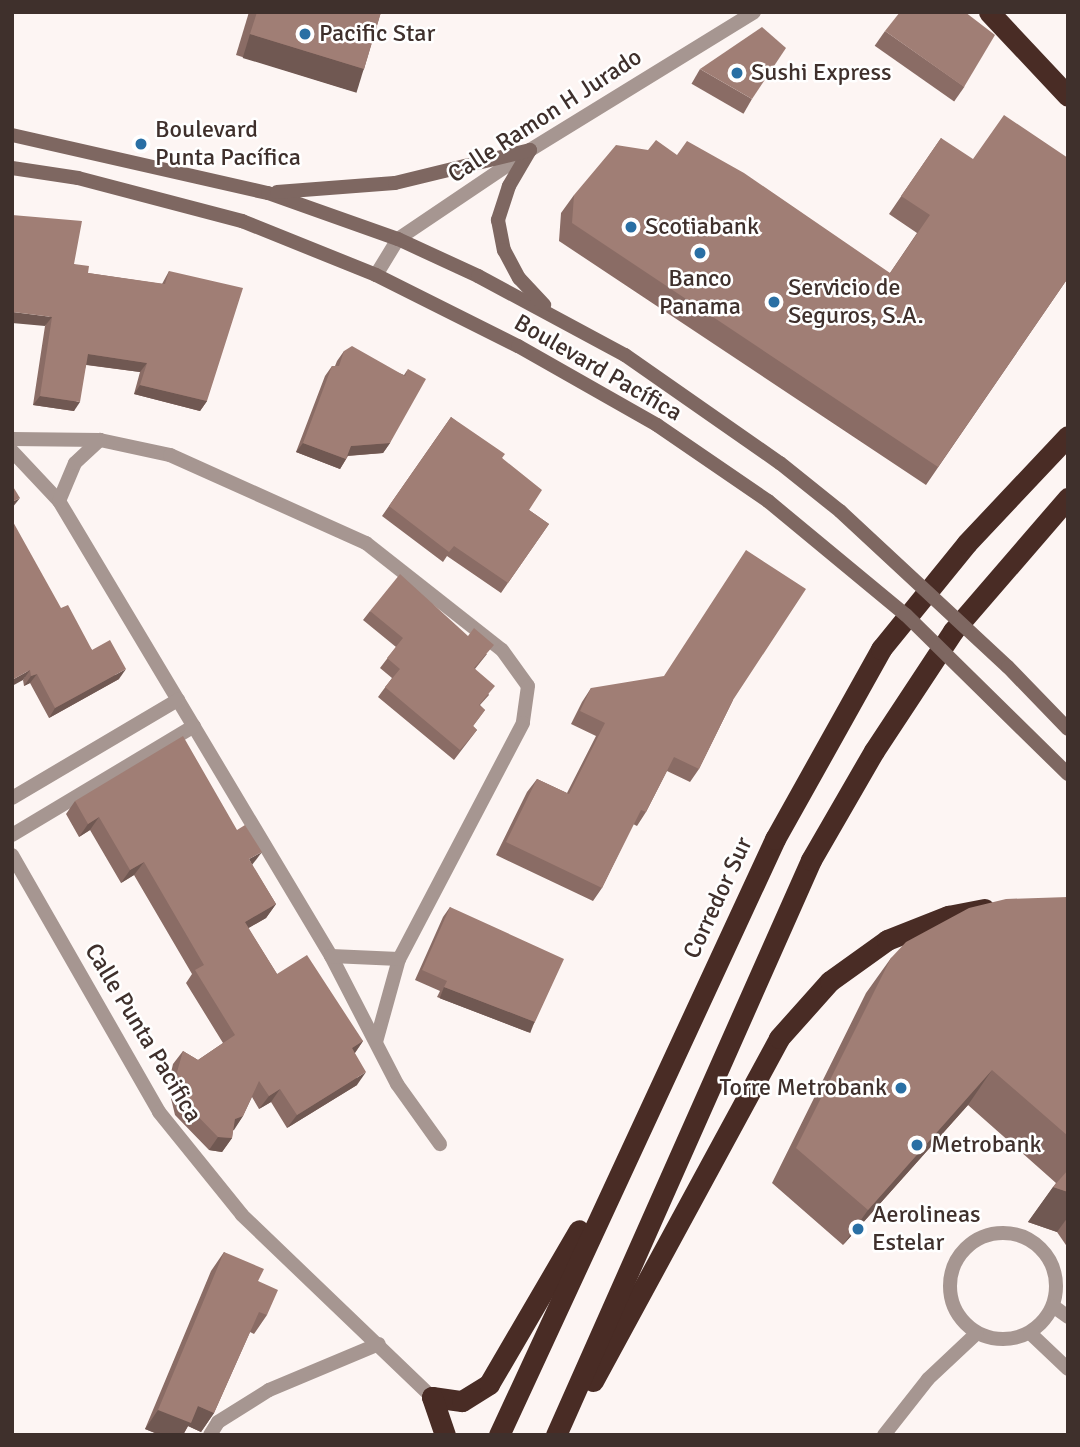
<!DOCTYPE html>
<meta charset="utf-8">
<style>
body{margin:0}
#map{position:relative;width:1080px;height:1447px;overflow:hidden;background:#fdf5f3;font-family:Signika,sans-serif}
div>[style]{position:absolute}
.street>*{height:14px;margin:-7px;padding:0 7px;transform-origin:7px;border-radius:7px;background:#a69691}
.street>.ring{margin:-7px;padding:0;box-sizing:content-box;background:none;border:14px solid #a69691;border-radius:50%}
.secondary>*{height:14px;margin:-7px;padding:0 7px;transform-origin:7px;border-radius:7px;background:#7e6761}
.highway>*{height:21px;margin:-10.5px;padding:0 10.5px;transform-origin:10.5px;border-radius:10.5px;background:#492c25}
.secondary-bridge>*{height:14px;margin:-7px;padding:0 7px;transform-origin:7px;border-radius:7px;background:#7e6761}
.wall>*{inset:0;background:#8a6c65;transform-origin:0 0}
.shaded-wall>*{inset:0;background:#705852;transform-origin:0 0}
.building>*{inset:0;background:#a07e75}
.dots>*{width:19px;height:19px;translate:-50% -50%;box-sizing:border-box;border:4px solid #fff;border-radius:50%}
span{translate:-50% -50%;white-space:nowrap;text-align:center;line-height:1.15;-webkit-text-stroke:5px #fff;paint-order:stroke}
.poi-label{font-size:24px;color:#3f302c}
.left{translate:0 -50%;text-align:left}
.right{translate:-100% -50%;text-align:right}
.street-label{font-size:24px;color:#3f302c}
.frame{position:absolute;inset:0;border:14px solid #3f302c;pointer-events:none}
</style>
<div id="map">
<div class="street">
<div style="left:376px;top:275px;width:42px;rotate:-58.6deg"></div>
<div style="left:398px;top:239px;width:159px;rotate:-34deg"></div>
<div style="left:530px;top:150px;width:263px;rotate:-31.6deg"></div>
<div style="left:12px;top:439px;width:88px;rotate:0.7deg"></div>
<div style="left:100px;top:440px;width:72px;rotate:12.1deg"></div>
<div style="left:170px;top:455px;width:215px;rotate:24.2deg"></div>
<div style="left:366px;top:543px;width:173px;rotate:38.2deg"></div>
<div style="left:502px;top:650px;width:44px;rotate:54.2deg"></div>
<div style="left:528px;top:686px;width:37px;rotate:98deg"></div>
<div style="left:523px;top:723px;width:267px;rotate:117.7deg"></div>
<div style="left:399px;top:959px;width:86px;rotate:105.5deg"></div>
<div style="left:12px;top:451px;width:69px;rotate:46.8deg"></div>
<div style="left:59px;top:501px;width:530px;rotate:59.13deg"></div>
<div style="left:331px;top:956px;width:144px;rotate:62.7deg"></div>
<div style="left:397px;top:1084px;width:74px;rotate:54.4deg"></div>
<div style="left:59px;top:501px;width:41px;rotate:-67.2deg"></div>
<div style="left:75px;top:463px;width:34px;rotate:-43deg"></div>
<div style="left:12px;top:798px;width:193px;rotate:-30.6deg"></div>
<div style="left:12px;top:835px;width:212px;rotate:-30.9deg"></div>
<div style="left:12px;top:855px;width:296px;rotate:60.2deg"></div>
<div style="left:159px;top:1112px;width:132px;rotate:51.1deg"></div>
<div style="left:242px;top:1215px;width:263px;rotate:43.8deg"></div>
<div style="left:331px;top:956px;width:68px;rotate:2.5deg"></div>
<div class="ring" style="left:950px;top:1233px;width:92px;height:92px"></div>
<div style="left:1053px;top:1306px;width:19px;rotate:36deg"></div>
<div style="left:1030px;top:1333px;width:52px;rotate:43.5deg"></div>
<div style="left:210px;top:1435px;width:15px;rotate:-58deg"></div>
<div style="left:218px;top:1422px;width:60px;rotate:-32.1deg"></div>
<div style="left:269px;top:1390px;width:119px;rotate:-22.7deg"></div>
<div style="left:884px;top:1435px;width:71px;rotate:-51.8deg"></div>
<div style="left:928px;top:1379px;width:67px;rotate:-43.2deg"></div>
</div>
<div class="secondary">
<div style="left:12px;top:135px;width:262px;rotate:12.8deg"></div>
<div style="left:268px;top:193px;width:138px;rotate:19.5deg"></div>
<div style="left:398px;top:239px;width:88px;rotate:24.8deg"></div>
<div style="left:478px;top:276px;width:167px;rotate:28.3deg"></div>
<div style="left:625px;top:355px;width:189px;rotate:34.9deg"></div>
<div style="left:530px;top:150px;width:42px;rotate:120.3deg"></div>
<div style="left:509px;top:186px;width:36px;rotate:108deg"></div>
<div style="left:498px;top:220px;width:31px;rotate:79deg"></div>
<div style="left:504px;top:250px;width:32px;rotate:62deg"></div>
<div style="left:519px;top:278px;width:37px;rotate:47deg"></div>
<div style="left:12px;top:168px;width:67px;rotate:8.6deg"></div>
<div style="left:78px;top:178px;width:170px;rotate:14.7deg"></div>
<div style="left:242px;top:221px;width:144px;rotate:21.9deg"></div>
<div style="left:376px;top:275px;width:159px;rotate:26.6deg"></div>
<div style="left:518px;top:346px;width:160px;rotate:29.6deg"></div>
<div style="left:657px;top:425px;width:135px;rotate:34.4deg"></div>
<div style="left:277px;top:192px;width:118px;rotate:-4.4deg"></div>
<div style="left:395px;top:183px;width:139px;rotate:-13.7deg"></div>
</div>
<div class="highway">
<div style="left:989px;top:12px;width:115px;rotate:46.8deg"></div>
<div style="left:593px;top:1381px;width:390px;rotate:-61.5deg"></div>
<div style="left:779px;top:1038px;width:76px;rotate:-48.2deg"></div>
<div style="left:830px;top:981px;width:70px;rotate:-35.7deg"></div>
<div style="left:887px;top:940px;width:66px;rotate:-21.5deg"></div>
<div style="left:948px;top:916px;width:37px;rotate:-11deg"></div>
<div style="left:432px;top:1397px;width:30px;rotate:8deg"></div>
<div style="left:462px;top:1401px;width:32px;rotate:-32deg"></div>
<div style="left:489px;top:1384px;width:178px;rotate:-59.7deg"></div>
<div style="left:432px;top:1397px;width:40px;rotate:71.1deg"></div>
<div style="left:499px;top:1435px;width:657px;rotate:-65.15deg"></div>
<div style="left:775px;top:839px;width:218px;rotate:-60.8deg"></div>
<div style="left:881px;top:649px;width:136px;rotate:-50.9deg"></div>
<div style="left:967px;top:543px;width:147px;rotate:-46.7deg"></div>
<div style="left:556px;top:1435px;width:629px;rotate:-66.08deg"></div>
<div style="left:811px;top:860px;width:126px;rotate:-60deg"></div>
<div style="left:874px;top:751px;width:144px;rotate:-56.6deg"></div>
<div style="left:953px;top:631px;width:176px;rotate:-49.2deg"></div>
</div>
<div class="secondary-bridge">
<div style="left:780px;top:463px;width:77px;rotate:38.7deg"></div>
<div style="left:840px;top:511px;width:229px;rotate:42.9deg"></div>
<div style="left:1008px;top:667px;width:86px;rotate:45.9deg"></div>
<div style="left:768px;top:501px;width:179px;rotate:39.6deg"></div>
<div style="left:906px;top:615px;width:227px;rotate:44.5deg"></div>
</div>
<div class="wall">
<div style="clip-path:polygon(249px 12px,381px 12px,364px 69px,349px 90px,236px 55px)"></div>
<div style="left:885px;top:31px;width:97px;height:18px;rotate:35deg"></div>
<div style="left:700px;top:69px;width:60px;height:17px;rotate:30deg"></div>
<div style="clip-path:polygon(941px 138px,1068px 278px,926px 485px,559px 241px,561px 213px,574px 195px,890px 273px,917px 233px,889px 214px)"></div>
<div style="clip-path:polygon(74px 264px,88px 273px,162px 284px,169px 271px,207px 401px,200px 411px,134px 394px,140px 372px,86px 365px,74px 411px,33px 405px,45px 326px)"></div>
<div style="clip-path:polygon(344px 351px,404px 375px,408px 369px,390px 443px,383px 453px,348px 456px,340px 469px,296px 452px,325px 376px,332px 366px,335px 366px,337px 361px)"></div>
<div style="clip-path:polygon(451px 417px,502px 458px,529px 510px,549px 524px,501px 593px,447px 556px,443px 562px,382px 516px)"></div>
<div style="clip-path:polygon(61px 608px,92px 650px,119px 679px,49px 718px,30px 683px,24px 686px,23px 680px)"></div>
<div style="clip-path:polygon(370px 611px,487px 654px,475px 669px,489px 695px,480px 705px,485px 710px,473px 726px,477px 730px,454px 760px,378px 697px,392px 678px,380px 668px,396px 647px,363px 620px)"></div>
<div style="clip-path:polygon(591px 688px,733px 700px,699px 769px,690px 782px,667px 771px,646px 812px,637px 826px,633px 824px,602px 888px,593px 901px,496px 855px,527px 792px,537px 779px,567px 793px,596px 736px,571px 724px,582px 702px)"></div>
<div style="clip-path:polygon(75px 801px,252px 865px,276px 904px,266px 918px,248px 928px,277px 974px,363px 1041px,355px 1053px,357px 1085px,287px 1128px,271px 1102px,259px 1109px,252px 1097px,243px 1116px,233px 1130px,232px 1138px,222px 1152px,209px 1150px,175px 1115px,168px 1086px,173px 1064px,183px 1051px,198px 1060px,223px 1043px,186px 983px,192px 974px,134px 875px,121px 883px,90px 830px,79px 837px,66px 814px)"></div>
<div style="clip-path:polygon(1068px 897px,1068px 1248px,1057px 1232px,1028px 1222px,1056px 1183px,968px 1105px,843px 1245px,772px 1183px,866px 993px,891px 958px)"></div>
<div style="clip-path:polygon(450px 907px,535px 1022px,528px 1032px,437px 997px,440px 991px,415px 980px,443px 917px)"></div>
<div style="clip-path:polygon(224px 1252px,258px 1281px,267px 1315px,254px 1334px,250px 1332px,214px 1413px,201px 1432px,188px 1426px,183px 1435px,160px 1435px,145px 1429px,211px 1271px)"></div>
</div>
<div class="shaded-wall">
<div style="left:250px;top:34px;width:119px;height:25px;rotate:17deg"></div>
<div style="clip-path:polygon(13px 312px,52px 317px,45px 326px,12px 323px)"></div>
<div style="clip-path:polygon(88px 354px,147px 363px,140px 372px,81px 364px)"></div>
<div style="clip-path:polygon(140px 385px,207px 401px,200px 411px,134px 394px)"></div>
<div style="clip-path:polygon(40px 396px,80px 402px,74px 411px,33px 405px)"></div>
<div style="clip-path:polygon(303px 443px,346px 459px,340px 469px,296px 452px)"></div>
<div style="clip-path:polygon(390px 443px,383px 453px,344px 456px,351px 446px)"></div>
<div style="clip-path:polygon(20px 498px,12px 508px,12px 502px)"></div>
<div style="clip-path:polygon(126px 669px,119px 679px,49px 718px,55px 708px)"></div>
<div style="clip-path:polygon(30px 670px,23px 680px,12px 686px,12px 680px)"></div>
<div style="clip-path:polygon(37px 674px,30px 683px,24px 686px,31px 676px)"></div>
<div style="clip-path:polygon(99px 817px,90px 830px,79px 837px,88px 824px)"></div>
<div style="clip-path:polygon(262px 852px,252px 865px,249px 859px)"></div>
<div style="clip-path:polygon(144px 862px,134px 875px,121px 883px,130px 870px)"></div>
<div style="clip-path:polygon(276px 904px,266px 918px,235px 936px,245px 922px)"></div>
<div style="left:444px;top:987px;width:97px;height:12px;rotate:21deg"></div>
<div style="clip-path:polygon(363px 1041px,354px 1054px,352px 1048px)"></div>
<div style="clip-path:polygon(992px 1070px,968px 1105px,843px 1245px,868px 1210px)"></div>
<div style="clip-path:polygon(366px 1072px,357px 1085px,287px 1128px,297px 1115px)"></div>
<div style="clip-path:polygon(280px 1089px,271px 1102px,259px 1109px,269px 1096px)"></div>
<div style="clip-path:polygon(243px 1116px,234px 1130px,225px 1133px,235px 1119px)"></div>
<div style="clip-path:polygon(218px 1137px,232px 1138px,222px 1152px,209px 1150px)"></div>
<div style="clip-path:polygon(1053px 1187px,1068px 1192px,1068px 1217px,1057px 1232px,1028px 1222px)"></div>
<div style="clip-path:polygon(198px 1406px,214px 1413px,201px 1432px,188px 1426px,183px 1435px,160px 1435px,145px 1429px,158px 1410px)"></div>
</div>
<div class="building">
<div style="clip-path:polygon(257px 12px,381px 12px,364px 69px,250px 34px)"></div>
<div style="clip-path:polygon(900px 12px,965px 12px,995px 35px,964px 87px,885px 31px)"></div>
<div style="clip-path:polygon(762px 27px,786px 48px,752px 99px,700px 69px)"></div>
<div style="clip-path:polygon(1004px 115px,1068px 158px,1068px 278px,938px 467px,572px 223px,574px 195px,616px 145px,648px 150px,656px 140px,677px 155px,687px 141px,744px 173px,890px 273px,930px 215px,901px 196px,941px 138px,973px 159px)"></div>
<div style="clip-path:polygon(12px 215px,82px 221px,74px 264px,89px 266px,88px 273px,165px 284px,169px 271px,243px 288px,207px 401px,140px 385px,147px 363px,88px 354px,80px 402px,40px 396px,52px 317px,13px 312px,12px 316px)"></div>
<div style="clip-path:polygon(352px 346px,405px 376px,408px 369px,426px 379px,390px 443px,351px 446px,346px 459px,303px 443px,332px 366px,339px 366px,344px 351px)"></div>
<div style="clip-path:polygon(451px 417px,505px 454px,502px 458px,542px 490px,529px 510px,549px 524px,508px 583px,454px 546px,449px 552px,389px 506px)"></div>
<div style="clip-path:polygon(12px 485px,20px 498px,12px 502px)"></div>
<div style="clip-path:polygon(12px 520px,61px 608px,68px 605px,92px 650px,110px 640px,126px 669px,55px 708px,37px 674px,31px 676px,30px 670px,12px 680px)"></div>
<div style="clip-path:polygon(746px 550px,806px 589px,733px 700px,699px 769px,674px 757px,646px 812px,641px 810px,602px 888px,506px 842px,537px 779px,569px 794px,605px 723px,580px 711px,591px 688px,664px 676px)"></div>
<div style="clip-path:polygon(400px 574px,468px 636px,474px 628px,494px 645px,474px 668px,495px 686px,479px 705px,485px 710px,473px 726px,477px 730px,460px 750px,385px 687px,400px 669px,387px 658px,403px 638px,370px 611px)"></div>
<div style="clip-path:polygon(183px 736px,237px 830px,245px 825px,262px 852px,249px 859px,276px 904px,245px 922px,277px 974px,307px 955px,363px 1041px,352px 1048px,366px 1072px,297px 1115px,280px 1089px,269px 1096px,259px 1081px,243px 1116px,235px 1119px,232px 1138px,218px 1137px,184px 1102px,177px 1072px,183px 1051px,198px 1060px,235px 1035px,195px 970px,204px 965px,144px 862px,130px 870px,99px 817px,88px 824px,75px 801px)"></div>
<div style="clip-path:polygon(1068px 897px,1068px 1136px,992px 1070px,868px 1210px,796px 1148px,891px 958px,906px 942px,969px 908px,1006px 899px)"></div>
<div style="clip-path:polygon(450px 907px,564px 959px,535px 1022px,444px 987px,447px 981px,422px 970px)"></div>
<div style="clip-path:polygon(1068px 1170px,1068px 1192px,1053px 1187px)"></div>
<div style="clip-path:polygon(224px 1252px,264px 1269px,258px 1281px,278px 1290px,267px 1315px,259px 1312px,214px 1413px,198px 1406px,191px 1423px,158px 1410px)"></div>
</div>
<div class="dots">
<div style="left:305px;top:34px;background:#296fa4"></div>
<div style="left:737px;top:73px;background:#296fa4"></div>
<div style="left:141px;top:144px;background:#296fa4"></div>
<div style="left:631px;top:227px;background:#296fa4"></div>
<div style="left:700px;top:253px;background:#296fa4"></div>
<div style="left:774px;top:302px;background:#296fa4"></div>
<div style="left:901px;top:1088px;background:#296fa4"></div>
<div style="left:917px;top:1145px;background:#296fa4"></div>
<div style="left:858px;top:1229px;background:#296fa4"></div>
</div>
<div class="poi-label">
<span class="left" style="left:319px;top:34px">Pacific Star</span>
<span class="left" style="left:751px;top:73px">Sushi Express</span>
<span class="left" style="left:155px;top:144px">Boulevard<br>Punta Pacífica</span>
<span class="left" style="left:645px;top:227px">Scotiabank</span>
<span style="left:700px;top:293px">Banco<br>Panama</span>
<span class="left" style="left:788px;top:302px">Servicio de<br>Seguros, S.A.</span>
<span class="right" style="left:887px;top:1088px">Torre Metrobank</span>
<span class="left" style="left:931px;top:1145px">Metrobank</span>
<span class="left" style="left:872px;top:1229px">Aerolineas<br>Estelar</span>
</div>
<div class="street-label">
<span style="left:545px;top:116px;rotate:-33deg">Calle Ramon H Jurado</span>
<span style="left:598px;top:368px;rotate:30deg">Boulevard Pacífica</span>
<span style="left:718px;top:898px;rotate:-65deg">Corredor Sur</span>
<span style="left:143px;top:1033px;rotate:59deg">Calle Punta Pacifica</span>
</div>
<div class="frame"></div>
</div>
